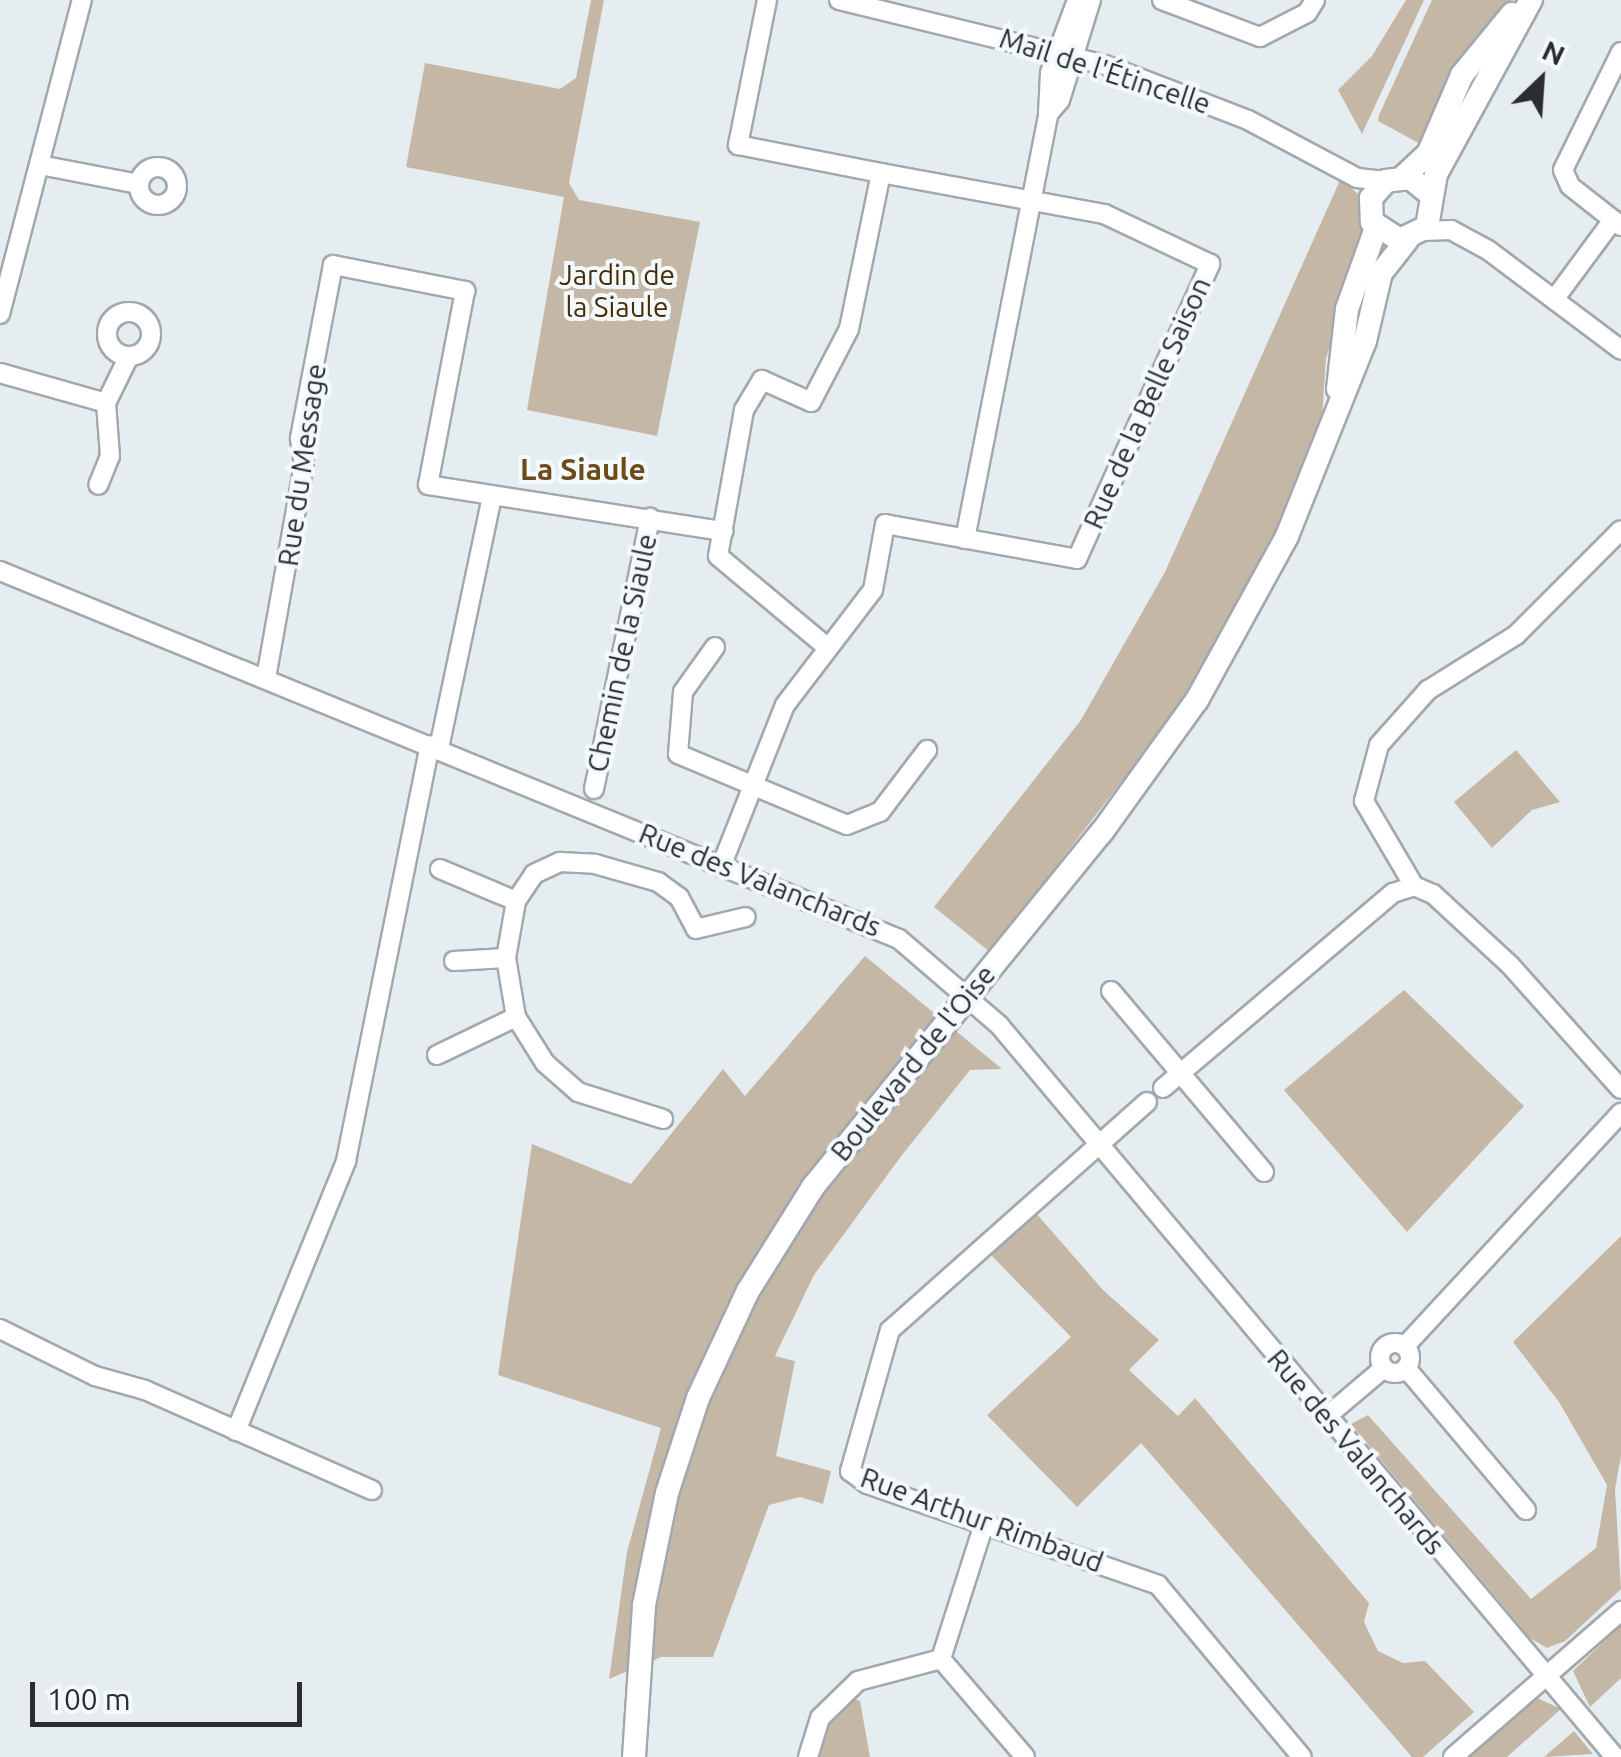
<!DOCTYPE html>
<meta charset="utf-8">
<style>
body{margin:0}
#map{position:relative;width:1621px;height:1757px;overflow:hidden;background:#e6edf1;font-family:Ubuntu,sans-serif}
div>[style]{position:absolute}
.green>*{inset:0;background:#c5b7a6}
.roads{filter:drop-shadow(2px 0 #a2a8ad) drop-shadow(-2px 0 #a2a8ad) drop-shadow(0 2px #a2a8ad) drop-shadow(0 -2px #a2a8ad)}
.minor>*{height:18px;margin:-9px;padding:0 9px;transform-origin:9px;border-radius:9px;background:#fff}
.minor>.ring{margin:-9px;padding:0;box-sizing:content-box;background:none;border:18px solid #fff;border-radius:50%}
.secondary>*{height:22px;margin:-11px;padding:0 11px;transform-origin:11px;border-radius:11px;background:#fff}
span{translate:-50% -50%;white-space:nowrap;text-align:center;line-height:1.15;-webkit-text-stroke:8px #f3faff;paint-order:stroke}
.street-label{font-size:28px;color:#2b2d2f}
.park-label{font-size:28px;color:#4a2c00}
.neighbourhood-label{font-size:30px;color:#6e4a19;font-weight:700}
.north{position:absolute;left:1491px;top:30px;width:100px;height:100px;-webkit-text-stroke:8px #f3faff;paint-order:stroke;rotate:25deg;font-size:28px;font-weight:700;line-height:40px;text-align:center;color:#2b2d2f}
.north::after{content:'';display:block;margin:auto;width:35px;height:45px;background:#2b2d2f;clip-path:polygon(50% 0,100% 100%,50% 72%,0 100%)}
.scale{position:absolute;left:30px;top:1682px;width:272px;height:45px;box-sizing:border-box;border:5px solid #2b2d2f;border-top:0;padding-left:12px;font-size:30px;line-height:35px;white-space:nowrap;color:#2b2d2f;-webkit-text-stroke:8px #f3faff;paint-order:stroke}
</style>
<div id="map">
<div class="green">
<div style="clip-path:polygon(591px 0,604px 0,569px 183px,579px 200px,700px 222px,657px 436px,527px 410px,564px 197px,406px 167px,425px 63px,560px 89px,576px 78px)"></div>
<div style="clip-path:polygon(1406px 0,1424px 0,1362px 134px,1338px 90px,1372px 56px)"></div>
<div style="clip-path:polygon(1432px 0,1511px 0,1480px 38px,1424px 146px,1378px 121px,1379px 115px)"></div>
<div style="clip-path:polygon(1341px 178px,1359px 195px,1366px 241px,1326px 358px,1321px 433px,1283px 522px,1179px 707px,990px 952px,934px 907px,1081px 720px,1165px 572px)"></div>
<div style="clip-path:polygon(1516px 750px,1560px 802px,1532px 810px,1492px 848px,1454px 802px)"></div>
<div style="clip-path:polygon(865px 956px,1002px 1069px,970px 1070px,902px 1155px,814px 1275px,775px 1356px,795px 1361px,776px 1456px,831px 1471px,823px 1504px,800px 1497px,769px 1505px,713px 1657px,661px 1657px,609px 1679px,627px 1552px,661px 1428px,498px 1375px,532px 1144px,631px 1184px,723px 1069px,745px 1096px)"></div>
<div style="clip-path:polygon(1404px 990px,1524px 1106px,1407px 1232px,1284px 1090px)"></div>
<div style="clip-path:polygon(1035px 1212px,1103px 1290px,1159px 1340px,1129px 1370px,1178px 1416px,1195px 1398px,1369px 1603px,1364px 1622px,1378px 1651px,1403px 1663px,1425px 1661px,1474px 1712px,1423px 1757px,1412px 1757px,1141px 1443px,1077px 1507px,987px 1415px,1071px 1337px,990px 1254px)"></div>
<div style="clip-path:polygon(1621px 1236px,1621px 1456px,1615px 1489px,1621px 1589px,1565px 1641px,1547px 1648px,1530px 1638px,1351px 1424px,1368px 1415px,1531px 1599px,1596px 1548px,1607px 1485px,1559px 1402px,1513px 1342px)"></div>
<div style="clip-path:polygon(1621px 1625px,1621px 1678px,1590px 1707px,1573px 1671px)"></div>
<div style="clip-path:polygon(845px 1696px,860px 1701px,870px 1757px,814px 1757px,817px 1737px)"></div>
<div style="clip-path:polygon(1535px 1697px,1561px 1709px,1507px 1757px,1464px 1757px)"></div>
<div style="clip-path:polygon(1574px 1731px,1593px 1754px,1544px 1757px)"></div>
</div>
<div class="roads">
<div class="minor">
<div style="left:767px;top:0;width:148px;rotate:101.3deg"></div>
<div style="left:738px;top:145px;width:146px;rotate:11.1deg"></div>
<div style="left:881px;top:173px;width:159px;rotate:101.6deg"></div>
<div style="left:849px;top:329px;width:82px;rotate:117.5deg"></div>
<div style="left:811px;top:402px;width:54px;rotate:-155.8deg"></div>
<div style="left:762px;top:380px;width:35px;rotate:121deg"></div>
<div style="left:744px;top:410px;width:148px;rotate:100.1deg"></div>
<div style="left:718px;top:556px;width:143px;rotate:39.9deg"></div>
<div style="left:839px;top:0;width:274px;rotate:13.7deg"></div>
<div style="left:1105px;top:65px;width:153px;rotate:21deg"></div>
<div style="left:1248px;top:120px;width:123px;rotate:28deg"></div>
<div style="left:1357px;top:178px;width:29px;rotate:6deg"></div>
<div style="left:1077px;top:0;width:78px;rotate:110.3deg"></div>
<div style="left:1050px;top:73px;width:41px;rotate:92.8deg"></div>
<div style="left:1048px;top:114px;width:18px;rotate:-49deg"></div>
<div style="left:1060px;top:100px;width:105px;rotate:-72.8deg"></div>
<div style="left:1162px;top:0;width:105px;rotate:20.7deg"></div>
<div style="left:1260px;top:37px;width:53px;rotate:-27.1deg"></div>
<div style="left:1307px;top:13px;width:15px;rotate:-58deg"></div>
<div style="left:1621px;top:52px;width:131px;rotate:116.2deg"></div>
<div style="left:1563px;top:170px;width:17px;rotate:66deg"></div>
<div style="left:1570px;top:186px;width:65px;rotate:38.1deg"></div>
<div style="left:40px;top:165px;width:101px;rotate:10.9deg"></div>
<div class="ring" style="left:139px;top:167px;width:20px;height:20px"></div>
<div style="left:1423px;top:231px;width:28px;rotate:-2deg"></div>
<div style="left:1451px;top:230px;width:42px;rotate:28.4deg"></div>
<div style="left:1488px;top:250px;width:166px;rotate:36.9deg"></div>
<div style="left:1556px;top:297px;width:96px;rotate:-53.5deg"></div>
<div class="ring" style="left:107px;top:312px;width:26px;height:26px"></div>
<div style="left:0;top:314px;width:325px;rotate:-75.4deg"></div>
<div style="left:0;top:373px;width:110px;rotate:15.8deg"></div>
<div style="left:106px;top:403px;width:53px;rotate:85.7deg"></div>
<div style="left:110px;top:456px;width:31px;rotate:112deg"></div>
<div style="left:106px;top:403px;width:52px;rotate:-63.9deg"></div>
<div style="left:965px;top:539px;width:433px;rotate:-78.9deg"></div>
<div style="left:0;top:571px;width:971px;rotate:22.26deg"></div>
<div style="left:899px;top:939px;width:132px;rotate:40.7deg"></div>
<div style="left:999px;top:1025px;width:957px;rotate:49.92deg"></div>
<div style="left:715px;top:647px;width:55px;rotate:125.4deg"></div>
<div style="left:683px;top:692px;width:62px;rotate:94.6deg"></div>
<div style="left:678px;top:754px;width:183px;rotate:22.8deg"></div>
<div style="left:847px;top:825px;width:35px;rotate:-22deg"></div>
<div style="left:880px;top:812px;width:78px;rotate:-52.8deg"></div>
<div style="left:266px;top:678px;width:217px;rotate:-79.9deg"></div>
<div style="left:304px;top:464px;width:26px;rotate:-99deg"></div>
<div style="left:300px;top:438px;width:176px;rotate:-79.2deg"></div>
<div style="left:333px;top:265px;width:135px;rotate:11.1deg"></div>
<div style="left:465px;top:291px;width:197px;rotate:100.8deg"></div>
<div style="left:428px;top:485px;width:299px;rotate:8.9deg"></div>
<div style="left:439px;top:748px;width:258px;rotate:-78.1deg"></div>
<div style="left:594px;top:789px;width:277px;rotate:-78.3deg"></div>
<div style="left:722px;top:864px;width:171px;rotate:-68.4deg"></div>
<div style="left:785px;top:705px;width:145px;rotate:-52.6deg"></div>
<div style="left:873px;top:590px;width:67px;rotate:-79.7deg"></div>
<div style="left:885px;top:524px;width:195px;rotate:10.3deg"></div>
<div style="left:1077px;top:559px;width:324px;rotate:-65.7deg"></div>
<div style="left:1210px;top:264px;width:117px;rotate:-154.7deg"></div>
<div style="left:1104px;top:214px;width:227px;rotate:-169.6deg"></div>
<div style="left:440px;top:869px;width:82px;rotate:22.8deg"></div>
<div style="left:1414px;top:886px;width:99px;rotate:-120.5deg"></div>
<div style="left:1364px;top:801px;width:58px;rotate:-75deg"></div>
<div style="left:1379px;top:745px;width:74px;rotate:-48.3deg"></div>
<div style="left:1428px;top:690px;width:104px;rotate:-32deg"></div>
<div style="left:1516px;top:635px;width:148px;rotate:-45deg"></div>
<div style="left:454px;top:961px;width:52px;rotate:-3.3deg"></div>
<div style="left:1111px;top:991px;width:237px;rotate:49.8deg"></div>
<div style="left:437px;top:1055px;width:88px;rotate:-25.7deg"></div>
<div style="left:1163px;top:1088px;width:302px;rotate:-40.3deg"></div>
<div style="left:1393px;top:893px;width:22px;rotate:-18deg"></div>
<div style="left:1414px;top:886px;width:21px;rotate:23deg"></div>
<div style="left:1433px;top:894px;width:105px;rotate:42.7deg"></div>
<div style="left:1510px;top:965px;width:166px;rotate:48.2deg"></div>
<div style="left:1147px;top:1102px;width:344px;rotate:138.4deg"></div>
<div style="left:890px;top:1330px;width:147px;rotate:105.8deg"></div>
<div style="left:850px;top:1471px;width:21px;rotate:37deg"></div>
<div style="left:867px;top:1484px;width:308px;rotate:19.1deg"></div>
<div style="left:1158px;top:1585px;width:224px;rotate:50.1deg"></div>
<div style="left:663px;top:1119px;width:89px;rotate:-162.4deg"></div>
<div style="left:578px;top:1092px;width:44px;rotate:-138.7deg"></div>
<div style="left:545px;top:1063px;width:54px;rotate:-122.2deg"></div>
<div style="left:516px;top:1017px;width:60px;rotate:-99.6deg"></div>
<div style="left:506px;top:958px;width:58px;rotate:-80deg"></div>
<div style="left:516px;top:901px;width:32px;rotate:-56deg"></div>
<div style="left:534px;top:874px;width:29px;rotate:-25deg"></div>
<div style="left:560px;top:862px;width:35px;rotate:3deg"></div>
<div style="left:595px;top:864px;width:66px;rotate:15.9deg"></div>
<div style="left:658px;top:882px;width:26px;rotate:36deg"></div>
<div style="left:679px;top:897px;width:36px;rotate:62deg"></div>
<div style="left:696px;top:929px;width:51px;rotate:-13.5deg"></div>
<div style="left:0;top:1329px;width:106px;rotate:26.3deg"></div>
<div style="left:95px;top:1376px;width:52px;rotate:15.6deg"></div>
<div style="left:145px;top:1390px;width:248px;rotate:23.8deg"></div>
<div class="ring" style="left:1380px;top:1343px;width:12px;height:12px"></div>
<div style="left:1405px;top:1346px;width:318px;rotate:-47.2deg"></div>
<div style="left:1406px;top:1368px;width:186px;rotate:49.8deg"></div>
<div style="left:1326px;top:1417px;width:76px;rotate:-40.2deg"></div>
<div style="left:236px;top:1431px;width:292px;rotate:-67.8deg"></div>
<div style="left:346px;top:1161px;width:424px;rotate:-78.6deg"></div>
<div style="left:984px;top:1524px;width:142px;rotate:107.7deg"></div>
<div style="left:941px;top:1659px;width:129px;rotate:49.4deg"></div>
<div style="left:808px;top:1757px;width:41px;rotate:-72.9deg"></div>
<div style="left:820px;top:1718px;width:53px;rotate:-44.2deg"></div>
<div style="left:858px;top:1681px;width:86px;rotate:-14.8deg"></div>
<div style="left:1453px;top:1757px;width:223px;rotate:-41deg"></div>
</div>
<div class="secondary">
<div style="left:1403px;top:177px;width:34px;rotate:-43deg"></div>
<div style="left:1428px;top:154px;width:86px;rotate:-66.7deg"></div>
<div style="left:1462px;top:75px;width:79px;rotate:-50.7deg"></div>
<div style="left:1430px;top:194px;width:26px;rotate:-141deg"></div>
<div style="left:1410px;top:178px;width:24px;rotate:173deg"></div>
<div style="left:1386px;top:181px;width:23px;rotate:131deg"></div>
<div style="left:1371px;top:198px;width:24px;rotate:88deg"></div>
<div style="left:1372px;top:222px;width:33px;rotate:33deg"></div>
<div style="left:1400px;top:240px;width:30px;rotate:-26deg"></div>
<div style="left:1427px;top:227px;width:54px;rotate:-80.4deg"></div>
<div style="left:1436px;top:174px;width:198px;rotate:-61.4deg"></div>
<div style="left:1338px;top:389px;width:81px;rotate:-83.6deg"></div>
<div style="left:1347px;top:309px;width:86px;rotate:-70.3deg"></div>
<div style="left:634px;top:1757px;width:152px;rotate:-86.2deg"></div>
<div style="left:644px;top:1605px;width:114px;rotate:-78.4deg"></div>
<div style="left:667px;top:1493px;width:100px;rotate:-71.9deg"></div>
<div style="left:698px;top:1398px;width:118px;rotate:-65deg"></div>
<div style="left:748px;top:1291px;width:123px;rotate:-58deg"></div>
<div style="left:813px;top:1187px;width:458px;rotate:-50.9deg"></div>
<div style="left:1102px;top:832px;width:163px;rotate:-54.3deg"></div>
<div style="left:1197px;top:700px;width:187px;rotate:-61.2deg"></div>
<div style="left:1287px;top:536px;width:210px;rotate:-68.2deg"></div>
<div style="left:1365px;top:341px;width:70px;rotate:-76.8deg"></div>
<div style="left:1381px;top:273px;width:42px;rotate:-51.8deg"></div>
</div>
</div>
<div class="street-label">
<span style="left:1105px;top:71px;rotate:18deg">Mail de l'Étincelle</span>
<span style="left:1147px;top:403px;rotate:-66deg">Rue de la Belle Saison</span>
<span style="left:302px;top:465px;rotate:-82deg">Rue du Message</span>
<span style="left:622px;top:653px;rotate:-78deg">Chemin de la Siaule</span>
<span style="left:760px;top:880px;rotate:22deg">Rue des Valanchards</span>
<span style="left:913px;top:1063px;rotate:-51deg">Boulevard de l'Oise</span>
<span style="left:1356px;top:1452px;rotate:50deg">Rue des Valanchards</span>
<span style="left:982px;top:1520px;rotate:20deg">Rue Arthur Rimbaud</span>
</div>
<div class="park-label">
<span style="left:617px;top:291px">Jardin de<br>la Siaule</span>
</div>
<div class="neighbourhood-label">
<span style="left:583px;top:469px">La Siaule</span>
</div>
<div class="north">N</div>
<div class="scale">100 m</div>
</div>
